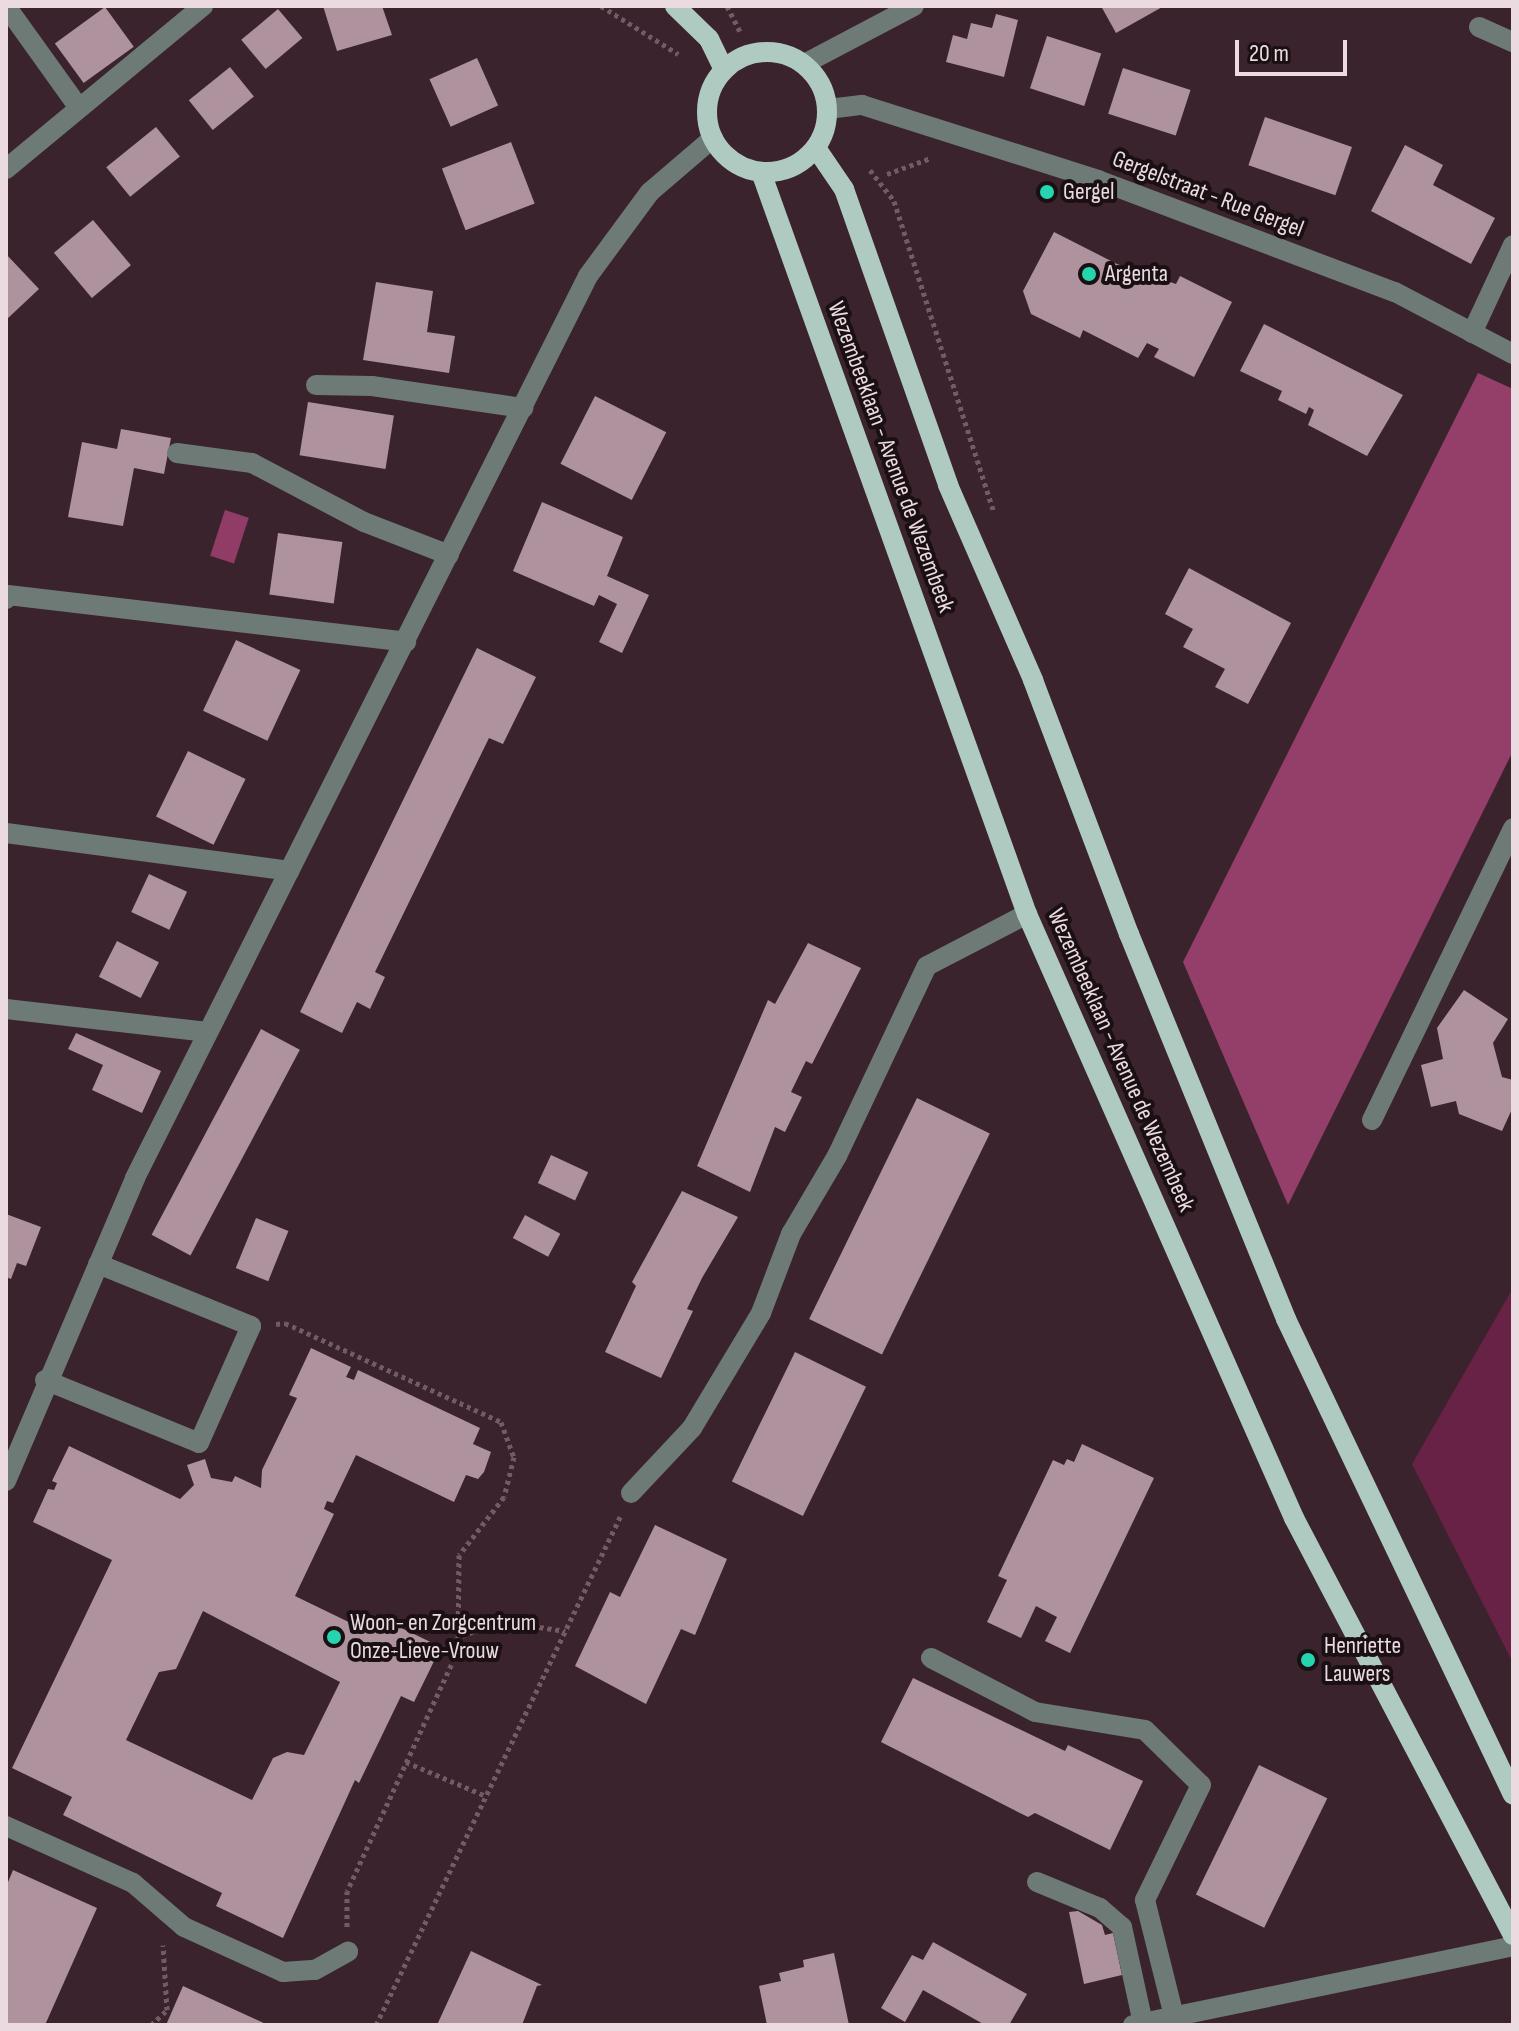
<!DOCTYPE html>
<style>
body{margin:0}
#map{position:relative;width:1519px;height:2031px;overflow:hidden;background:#3a232d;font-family:"Sofia Sans Condensed",sans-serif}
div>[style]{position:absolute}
.green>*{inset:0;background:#672246}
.forest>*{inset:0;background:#943f69}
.water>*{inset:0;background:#903c66;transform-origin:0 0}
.building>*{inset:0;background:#ae929d;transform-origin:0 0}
.path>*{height:5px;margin-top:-2.5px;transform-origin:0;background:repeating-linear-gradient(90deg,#715c65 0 4px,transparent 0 8px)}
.minor>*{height:20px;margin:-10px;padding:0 10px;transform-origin:10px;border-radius:10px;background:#6d7a76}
.major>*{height:20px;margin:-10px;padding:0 10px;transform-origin:10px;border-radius:10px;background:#afcbc1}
.major>.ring{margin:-10px;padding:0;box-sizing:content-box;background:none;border:20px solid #afcbc1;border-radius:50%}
.dots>*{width:22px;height:22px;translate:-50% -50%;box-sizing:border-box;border:4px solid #1a1014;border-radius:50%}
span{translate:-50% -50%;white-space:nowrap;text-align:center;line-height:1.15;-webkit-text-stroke:8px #1a1014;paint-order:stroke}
.poi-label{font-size:24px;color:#ebdbe1}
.left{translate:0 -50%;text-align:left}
.street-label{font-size:24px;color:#ebdbe1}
.frame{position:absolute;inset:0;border:8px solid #ebdbe1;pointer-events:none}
.scale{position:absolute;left:1235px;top:40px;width:112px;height:36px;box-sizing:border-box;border:4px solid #ebdbe1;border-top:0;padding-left:10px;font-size:24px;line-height:28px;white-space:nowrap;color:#ebdbe1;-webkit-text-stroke:6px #1a1014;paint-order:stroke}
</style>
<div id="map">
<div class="green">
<div style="clip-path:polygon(1513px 1288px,1513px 1663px,1412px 1464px)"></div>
</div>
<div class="forest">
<div style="clip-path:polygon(1478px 373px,1513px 389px,1513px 751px,1288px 1205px,1183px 962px)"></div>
</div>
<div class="water">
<div style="left:225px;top:510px;width:25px;height:48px;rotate:18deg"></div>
</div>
<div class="building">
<div style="clip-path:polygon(323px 6px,382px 6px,392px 35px,337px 51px)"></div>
<div style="clip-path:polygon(1101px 6px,1164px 6px,1116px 33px)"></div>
<div style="left:105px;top:7px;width:49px;height:62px;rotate:54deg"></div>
<div style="left:278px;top:9px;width:38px;height:48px;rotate:50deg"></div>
<div style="clip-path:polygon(996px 14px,1018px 20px,1004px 77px,946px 62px,953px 35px,967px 39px,971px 23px,992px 28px)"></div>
<div style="left:1047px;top:36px;width:57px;height:55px;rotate:18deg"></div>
<div style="left:477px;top:58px;width:52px;height:52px;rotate:66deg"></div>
<div style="left:230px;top:67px;width:38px;height:53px;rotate:51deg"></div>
<div style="left:1123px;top:68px;width:71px;height:48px;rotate:18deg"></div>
<div style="left:1265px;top:117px;width:92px;height:51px;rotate:19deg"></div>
<div style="left:156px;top:127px;width:38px;height:64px;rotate:51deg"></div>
<div style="left:511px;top:142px;width:66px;height:74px;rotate:69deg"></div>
<div style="clip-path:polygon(1405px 145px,1443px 165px,1433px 185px,1495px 218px,1471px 264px,1371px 211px)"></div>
<div style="left:93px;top:220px;width:59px;height:51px;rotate:50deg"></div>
<div style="clip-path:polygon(1054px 232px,1117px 264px,1176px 284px,1180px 276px,1232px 302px,1194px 377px,1154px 357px,1159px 349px,1147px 343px,1138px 358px,1083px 330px,1080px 338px,1031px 314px,1023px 291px)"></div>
<div style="clip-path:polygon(6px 254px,39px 289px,6px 320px)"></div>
<div style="clip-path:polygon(376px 282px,433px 291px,427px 332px,455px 336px,449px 373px,363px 360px)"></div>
<div style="clip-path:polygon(1264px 324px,1403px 395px,1367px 456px,1308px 425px,1314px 410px,1309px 407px,1306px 414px,1278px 400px,1282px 391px,1240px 371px)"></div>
<div style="left:595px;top:396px;width:80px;height:76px;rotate:27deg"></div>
<div style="left:308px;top:402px;width:87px;height:54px;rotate:9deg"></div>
<div style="clip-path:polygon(121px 429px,171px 438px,164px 474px,134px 468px,123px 526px,68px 517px,82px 442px,117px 449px)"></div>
<div style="clip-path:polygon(542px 502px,623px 537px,607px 576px,649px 595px,622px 653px,599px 642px,617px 604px,599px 595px,594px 606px,513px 571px)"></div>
<div style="left:278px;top:533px;width:65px;height:62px;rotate:8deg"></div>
<div style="clip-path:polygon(1189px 568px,1291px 623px,1248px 704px,1215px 687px,1225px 669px,1183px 647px,1193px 629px,1165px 614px)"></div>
<div style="left:236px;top:640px;width:71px;height:78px;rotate:25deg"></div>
<div style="clip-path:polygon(477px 648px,536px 677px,503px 744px,489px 738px,375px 972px,385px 977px,370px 1009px,357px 1002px,342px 1033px,300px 1012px)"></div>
<div style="left:188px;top:751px;width:64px;height:73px;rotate:26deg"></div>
<div style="left:149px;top:874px;width:42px;height:42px;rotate:25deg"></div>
<div style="left:117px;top:941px;width:47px;height:40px;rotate:27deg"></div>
<div style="clip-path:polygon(808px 943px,861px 968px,812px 1064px,806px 1061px,791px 1092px,802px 1097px,785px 1132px,775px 1127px,750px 1192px,697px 1166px,768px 1000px,775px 1004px)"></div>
<div style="clip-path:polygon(1464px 990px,1508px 1019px,1493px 1043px,1502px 1077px,1513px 1080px,1513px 1107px,1502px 1131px,1459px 1114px,1456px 1101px,1431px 1107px,1421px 1065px,1443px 1059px,1437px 1028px)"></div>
<div style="left:261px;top:1029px;width:44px;height:233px;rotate:28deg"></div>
<div style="clip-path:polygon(76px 1033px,161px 1071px,142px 1113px,92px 1090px,103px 1065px,68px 1049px)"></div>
<div style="left:917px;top:1098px;width:81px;height:246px;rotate:26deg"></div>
<div style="left:551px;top:1155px;width:41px;height:31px;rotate:25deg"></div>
<div style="clip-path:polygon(682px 1191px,738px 1217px,702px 1278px,687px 1309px,693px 1311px,661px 1378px,605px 1352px,636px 1286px,632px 1282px)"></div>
<div style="clip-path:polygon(6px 1214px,41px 1227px,26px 1266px,17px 1263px,11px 1279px,6px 1277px)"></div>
<div style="left:525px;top:1215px;width:40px;height:26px;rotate:28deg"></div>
<div style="left:256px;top:1218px;width:35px;height:54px;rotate:22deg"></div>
<div style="clip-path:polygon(evenodd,311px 1348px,351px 1367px,346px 1377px,354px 1380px,358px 1370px,480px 1428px,473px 1444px,491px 1452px,484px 1472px,478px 1479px,466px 1475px,454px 1502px,356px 1455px,333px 1503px,327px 1501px,324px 1509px,334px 1514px,295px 1596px,359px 1627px,372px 1614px,441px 1647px,414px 1702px,401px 1696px,359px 1783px,355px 1780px,283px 1938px,216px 1906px,222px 1893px,63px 1815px,72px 1797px,12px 1768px,112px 1560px,33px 1522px,48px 1489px,54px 1490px,57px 1483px,52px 1481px,69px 1446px,180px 1499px,194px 1485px,187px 1465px,205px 1459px,211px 1478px,232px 1482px,235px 1476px,261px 1488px,262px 1470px,297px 1398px,289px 1395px,311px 1348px,203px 1611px,340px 1682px,304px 1755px,287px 1752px,273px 1758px,252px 1800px,126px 1740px,159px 1672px,176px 1669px,203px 1611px)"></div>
<div style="left:795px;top:1352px;width:79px;height:144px;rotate:26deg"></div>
<div style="clip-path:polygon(1082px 1444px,1154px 1478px,1070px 1653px,1045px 1641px,1057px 1617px,1036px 1606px,1021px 1638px,987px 1622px,1007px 1580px,998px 1576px,1053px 1460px,1064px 1465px,1067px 1459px,1074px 1462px)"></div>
<div style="clip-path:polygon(655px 1525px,727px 1559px,695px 1635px,681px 1629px,646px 1704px,575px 1666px,610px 1592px,620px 1597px)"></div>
<div style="clip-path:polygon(913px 1678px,1065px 1751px,1068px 1745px,1143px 1781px,1110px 1850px,1035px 1813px,1028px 1817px,881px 1742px)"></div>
<div style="left:1259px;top:1765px;width:76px;height:144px;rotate:26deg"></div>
<div style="clip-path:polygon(13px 1870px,97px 1908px,45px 2025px,6px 2025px,6px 1887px)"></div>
<div style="clip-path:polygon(1078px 1911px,1102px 1925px,1105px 1935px,1113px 1933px,1122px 1975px,1084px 1984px,1069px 1912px)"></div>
<div style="clip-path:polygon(933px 1942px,1027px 1994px,1009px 2025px,985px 2025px,923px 1990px,905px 2022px,881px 2008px,912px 1955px,923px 1960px)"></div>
<div style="clip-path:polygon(471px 1951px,542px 1985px,537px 1986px,522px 2025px,437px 2025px)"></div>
<div style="clip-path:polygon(834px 1953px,849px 2025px,767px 2025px,759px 1986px,781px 1981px,779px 1973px,804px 1967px,803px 1960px)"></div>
<div style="clip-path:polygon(183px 1986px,268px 2025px,166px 2025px)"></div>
</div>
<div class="path">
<div style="left:601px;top:6px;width:91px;rotate:31.9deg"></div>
<div style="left:727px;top:6px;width:29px;rotate:63deg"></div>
<div style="left:870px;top:170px;width:39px;rotate:52deg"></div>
<div style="left:894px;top:201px;width:327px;rotate:72.2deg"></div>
<div style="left:887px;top:174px;width:47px;rotate:-20deg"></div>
<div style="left:276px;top:1324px;width:9px;rotate:-6deg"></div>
<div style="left:285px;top:1323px;width:238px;rotate:24.6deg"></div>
<div style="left:501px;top:1422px;width:37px;rotate:70deg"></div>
<div style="left:514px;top:1457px;width:41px;rotate:104deg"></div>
<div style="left:504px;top:1497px;width:73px;rotate:127.8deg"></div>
<div style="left:459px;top:1555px;width:95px;rotate:90.6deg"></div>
<div style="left:458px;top:1650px;width:265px;rotate:114.7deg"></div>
<div style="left:347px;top:1891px;width:36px;rotate:90deg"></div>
<div style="left:462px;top:1636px;width:41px;rotate:-21.5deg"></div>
<div style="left:500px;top:1621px;width:66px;rotate:8.7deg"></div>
<div style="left:406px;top:1762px;width:87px;rotate:23deg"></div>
<div style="left:151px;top:2025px;width:22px;rotate:-43deg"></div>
<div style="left:167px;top:2010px;width:65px;rotate:-93.5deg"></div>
<div style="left:376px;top:2025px;width:564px;rotate:-64.34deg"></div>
</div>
<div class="minor">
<div style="left:6px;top:6px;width:125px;rotate:54.4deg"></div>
<div style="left:1479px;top:27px;width:37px;rotate:24deg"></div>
<div style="left:804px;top:64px;width:124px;rotate:-27.8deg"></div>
<div style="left:828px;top:109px;width:34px;rotate:-7deg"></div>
<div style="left:862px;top:105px;width:248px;rotate:17.6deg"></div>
<div style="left:1098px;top:180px;width:317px;rotate:20.7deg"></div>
<div style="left:1395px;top:292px;width:133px;rotate:27.7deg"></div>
<div style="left:6px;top:169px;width:256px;rotate:-39.6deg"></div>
<div style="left:1472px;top:333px;width:97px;rotate:-65deg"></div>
<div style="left:316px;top:385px;width:56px;rotate:1deg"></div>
<div style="left:372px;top:386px;width:153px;rotate:8.3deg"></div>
<div style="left:177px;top:453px;width:76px;rotate:7.6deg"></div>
<div style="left:252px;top:463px;width:127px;rotate:27.8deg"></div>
<div style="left:364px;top:522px;width:91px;rotate:21.2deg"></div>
<div style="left:6px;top:599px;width:4px;rotate:-63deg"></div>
<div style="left:8px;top:595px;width:401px;rotate:6.7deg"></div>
<div style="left:6px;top:833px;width:286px;rotate:7.6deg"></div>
<div style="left:6px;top:1009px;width:203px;rotate:6.5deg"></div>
<div style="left:1372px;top:1120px;width:324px;rotate:-64.2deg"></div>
<div style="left:45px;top:1380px;width:166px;rotate:22.2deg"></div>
<div style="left:199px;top:1443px;width:128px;rotate:-66deg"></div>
<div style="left:251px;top:1326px;width:165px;rotate:-157.9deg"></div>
<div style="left:6px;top:1481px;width:329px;rotate:-66.9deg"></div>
<div style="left:135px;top:1178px;width:1009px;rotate:-63.33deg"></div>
<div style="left:588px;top:276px;width:104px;rotate:-53.6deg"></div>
<div style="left:650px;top:192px;width:83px;rotate:-40.6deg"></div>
<div style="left:631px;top:1493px;width:89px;rotate:-46.8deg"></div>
<div style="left:692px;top:1428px;width:134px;rotate:-59deg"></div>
<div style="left:761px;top:1313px;width:85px;rotate:-69.2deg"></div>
<div style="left:791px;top:1234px;width:91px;rotate:-59.5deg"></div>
<div style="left:837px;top:1156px;width:210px;rotate:-64.7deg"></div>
<div style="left:927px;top:966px;width:113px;rotate:-27.5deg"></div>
<div style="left:931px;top:1658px;width:117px;rotate:27.4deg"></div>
<div style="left:1035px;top:1712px;width:111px;rotate:9.3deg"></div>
<div style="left:1145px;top:1730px;width:78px;rotate:44.5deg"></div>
<div style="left:1201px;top:1785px;width:128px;rotate:116deg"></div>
<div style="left:1145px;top:1900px;width:120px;rotate:76deg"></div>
<div style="left:6px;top:1826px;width:139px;rotate:24.2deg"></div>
<div style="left:133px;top:1883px;width:67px;rotate:40.8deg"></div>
<div style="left:184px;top:1927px;width:109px;rotate:24.4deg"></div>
<div style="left:283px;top:1972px;width:32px;rotate:-4deg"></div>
<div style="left:315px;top:1970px;width:38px;rotate:-29deg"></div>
<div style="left:1037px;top:1882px;width:68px;rotate:22.4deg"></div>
<div style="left:1100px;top:1908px;width:29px;rotate:41deg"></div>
<div style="left:1122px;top:1927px;width:98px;rotate:77.7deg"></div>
<div style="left:1133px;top:2025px;width:388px;rotate:-11.7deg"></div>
</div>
<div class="major">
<div style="left:675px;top:6px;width:47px;rotate:44.1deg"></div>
<div style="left:709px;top:39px;width:34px;rotate:64deg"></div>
<div class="ring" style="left:707px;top:52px;width:100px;height:100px"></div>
<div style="left:816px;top:148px;width:50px;rotate:55.7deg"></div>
<div style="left:844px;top:189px;width:314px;rotate:70.6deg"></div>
<div style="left:948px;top:485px;width:213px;rotate:66.4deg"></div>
<div style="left:1033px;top:680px;width:272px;rotate:69.3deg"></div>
<div style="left:1129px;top:934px;width:416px;rotate:67.8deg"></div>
<div style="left:1286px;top:1319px;width:527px;rotate:64.5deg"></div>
<div style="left:761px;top:172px;width:788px;rotate:70.28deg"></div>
<div style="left:1027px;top:914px;width:660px;rotate:66.15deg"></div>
<div style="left:1294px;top:1518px;width:471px;rotate:62.3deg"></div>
</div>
<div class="dots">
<div style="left:1047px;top:192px;background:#25d5ae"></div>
<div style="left:1089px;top:274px;background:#25d5ae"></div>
<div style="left:334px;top:1637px;background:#25d5ae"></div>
<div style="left:1308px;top:1660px;background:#25d5ae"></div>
</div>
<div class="poi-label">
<span class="left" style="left:1063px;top:192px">Gergel</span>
<span class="left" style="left:1105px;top:274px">Argenta</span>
<span class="left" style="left:350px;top:1637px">Woon- en Zorgcentrum<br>Onze-Lieve-Vrouw</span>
<span class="left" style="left:1324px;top:1660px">Henriette<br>Lauwers</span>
</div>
<div class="street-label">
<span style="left:1208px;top:194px;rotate:21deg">Gergelstraat - Rue Gergel</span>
<span style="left:891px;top:457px;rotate:70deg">Wezembeeklaan - Avenue de Wezembeek</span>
<span style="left:1121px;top:1060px;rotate:66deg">Wezembeeklaan - Avenue de Wezembeek</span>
</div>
<div class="frame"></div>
<div class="scale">20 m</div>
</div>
